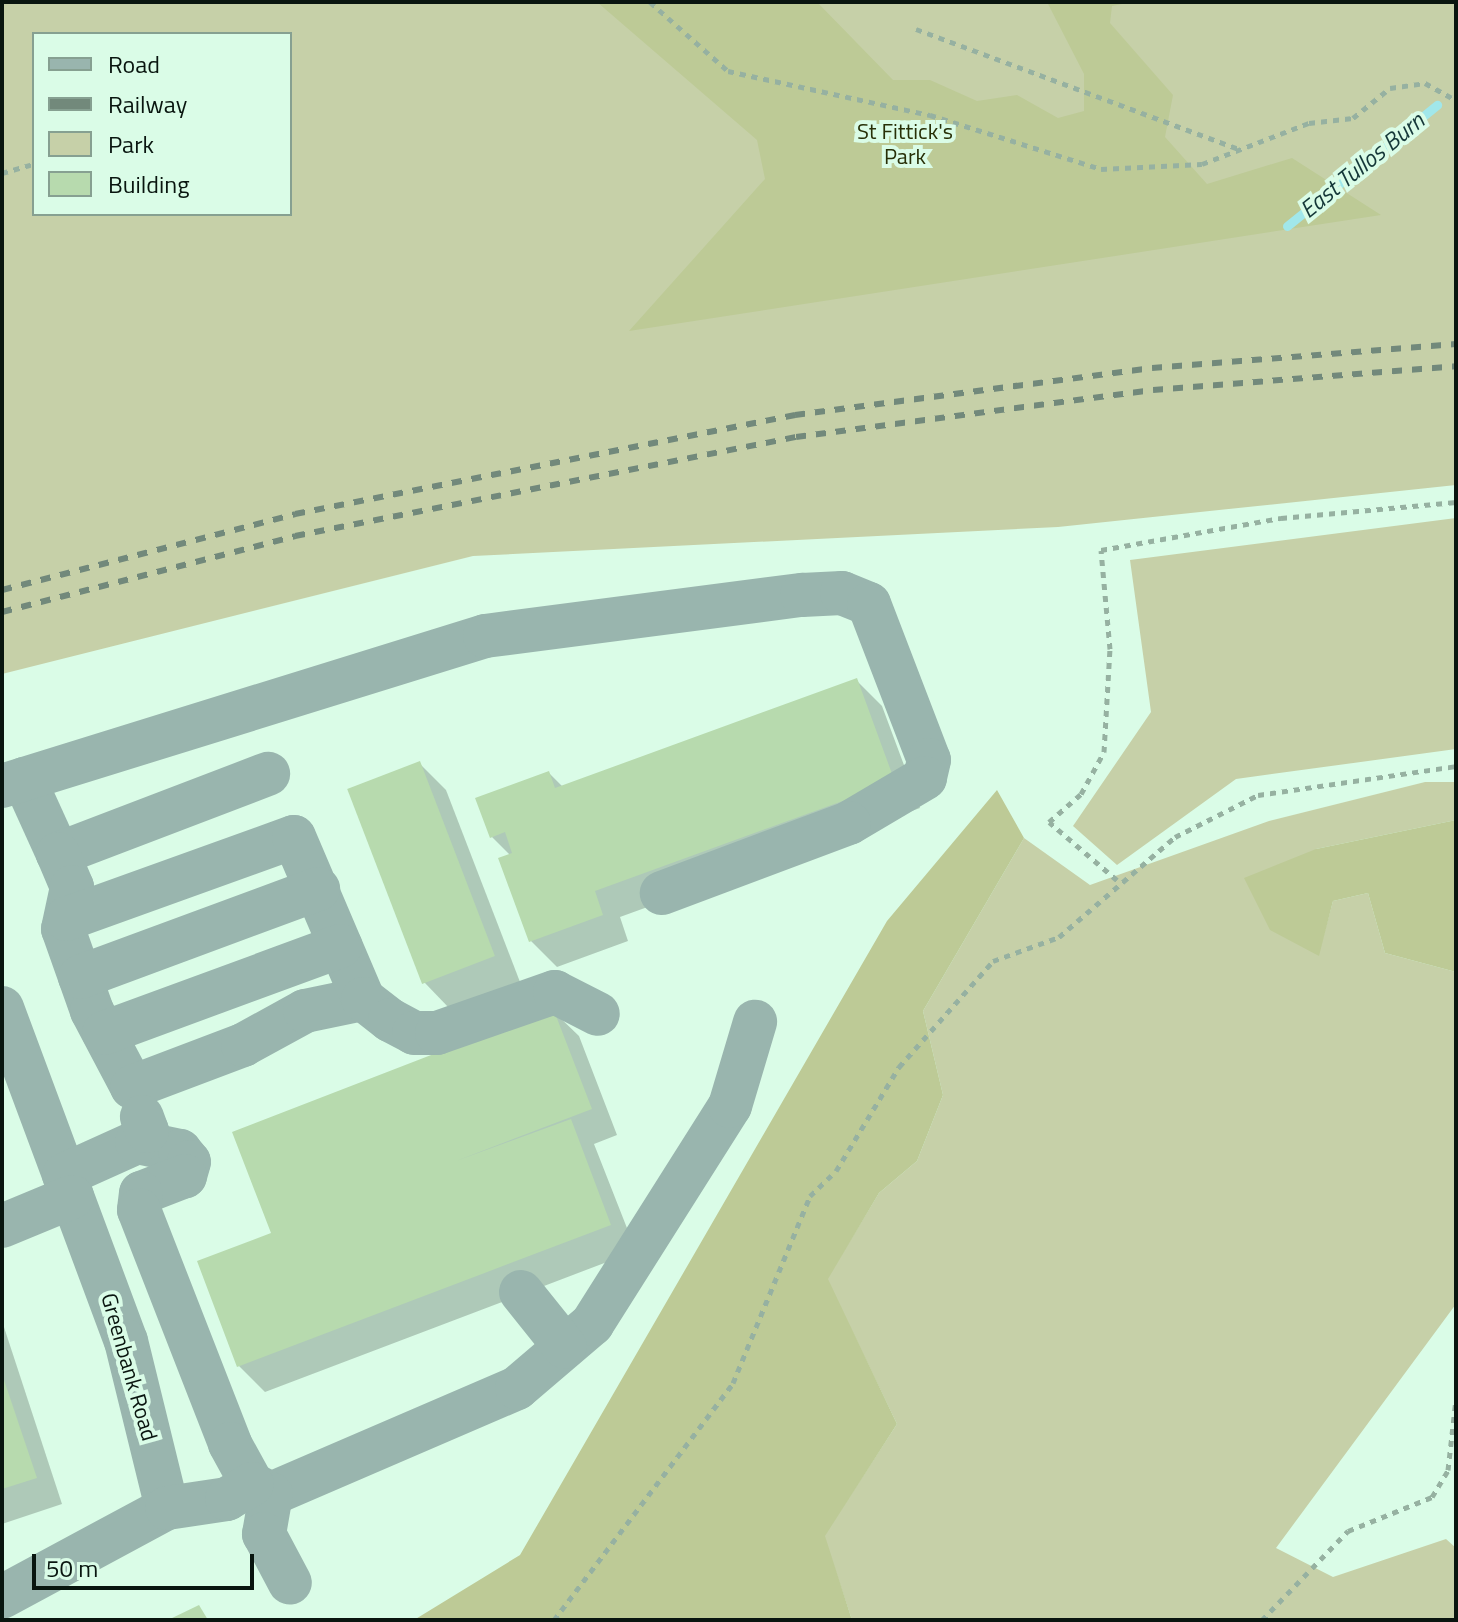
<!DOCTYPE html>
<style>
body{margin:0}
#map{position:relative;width:1458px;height:1622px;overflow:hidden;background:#dafce7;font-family:"Titillium Web",sans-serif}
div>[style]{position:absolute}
.green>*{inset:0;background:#c6d0a8}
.forest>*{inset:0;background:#bdca96}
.shadow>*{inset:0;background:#0003}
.stream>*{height:9px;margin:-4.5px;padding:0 4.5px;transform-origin:4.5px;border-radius:4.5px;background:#a1e7ea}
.building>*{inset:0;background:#b7daae;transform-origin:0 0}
.path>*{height:5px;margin-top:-2.5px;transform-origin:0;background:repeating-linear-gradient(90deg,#96b1a1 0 6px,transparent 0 12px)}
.minor>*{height:44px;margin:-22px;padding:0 22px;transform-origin:22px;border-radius:22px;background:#99b5ae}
.rail>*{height:6px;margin-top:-3px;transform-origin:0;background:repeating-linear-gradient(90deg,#72897b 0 10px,transparent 0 20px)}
span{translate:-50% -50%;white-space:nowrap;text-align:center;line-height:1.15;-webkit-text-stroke:8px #dafce7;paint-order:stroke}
.park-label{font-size:22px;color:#272f07}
.street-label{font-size:22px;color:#09150f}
.water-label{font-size:24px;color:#143738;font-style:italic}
.frame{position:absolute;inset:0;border:4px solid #09150f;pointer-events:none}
.legend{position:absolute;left:32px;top:32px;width:260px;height:184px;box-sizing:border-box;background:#dafce7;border:2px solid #86a091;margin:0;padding:10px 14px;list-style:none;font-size:24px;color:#09150f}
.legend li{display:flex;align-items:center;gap:16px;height:40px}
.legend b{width:40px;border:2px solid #86a091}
.scale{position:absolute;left:32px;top:1554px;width:222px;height:36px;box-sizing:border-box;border:4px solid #09150f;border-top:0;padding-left:10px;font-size:24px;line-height:28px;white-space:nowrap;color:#09150f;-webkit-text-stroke:6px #dafce7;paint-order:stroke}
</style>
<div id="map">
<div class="green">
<div style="clip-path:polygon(evenodd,2px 2px,1456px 2px,1456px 485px,1058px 527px,473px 556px,2px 674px,2px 2px,34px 34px,290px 34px,290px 214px,34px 214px,34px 34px)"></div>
<div style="clip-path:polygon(1456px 518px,1456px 749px,1236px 779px,1117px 865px,1073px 826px,1151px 712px,1130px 560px)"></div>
<div style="clip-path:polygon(1425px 782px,1456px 782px,1456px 820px,1316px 849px,1318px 956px,1333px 901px,1368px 893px,1385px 953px,1456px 972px,1456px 1304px,1276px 1548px,1333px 1577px,1446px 1539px,1456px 1548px,1456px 1620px,852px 1620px,824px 1536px,897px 1424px,827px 1279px,879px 1193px,917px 1161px,943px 1095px,923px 1011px,1024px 838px,1090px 885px,1269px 821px)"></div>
</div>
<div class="forest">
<div style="clip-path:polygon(597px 2px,817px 2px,893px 80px,930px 80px,977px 101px,1017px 95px,1058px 118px,1084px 111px,1084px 74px,1047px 2px,1132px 2px,1112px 6px,1110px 23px,1173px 95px,1165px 137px,1207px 184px,1292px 158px,1381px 215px,629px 331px,765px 179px,757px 140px)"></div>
<div style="clip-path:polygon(997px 790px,1024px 838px,923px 1011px,943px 1095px,917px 1161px,879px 1193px,828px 1279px,897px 1424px,825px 1536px,852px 1620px,414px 1620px,520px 1555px,887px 921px)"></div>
<div style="clip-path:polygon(1456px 820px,1456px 972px,1385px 953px,1368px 893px,1333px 901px,1319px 956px,1270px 930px,1244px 878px,1316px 849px)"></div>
</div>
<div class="shadow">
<div style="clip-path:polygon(856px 680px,882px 706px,920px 808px,620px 917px,628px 941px,557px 967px,531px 941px,510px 855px,492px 837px,549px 773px,563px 787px)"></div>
<div style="clip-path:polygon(419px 763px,446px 790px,520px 982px,450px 1009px,424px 982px,350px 790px)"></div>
<div style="clip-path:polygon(552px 1010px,579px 1036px,617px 1135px,594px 1144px,636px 1251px,265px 1392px,239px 1366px,273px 1234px)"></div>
<div style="clip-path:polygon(2px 1321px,62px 1504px,2px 1524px)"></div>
</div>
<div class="stream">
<div style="left:1287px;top:226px;width:193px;rotate:-38.9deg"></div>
</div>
<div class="building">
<div style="clip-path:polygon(857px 678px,895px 782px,595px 891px,603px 915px,529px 942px,498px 858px,512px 853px,505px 832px,490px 838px,475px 798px,549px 771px,555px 788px)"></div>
<div style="left:420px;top:761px;width:209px;height:78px;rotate:69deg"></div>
<div style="clip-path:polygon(553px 1008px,592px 1109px,456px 1161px,571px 1119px,611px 1225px,237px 1367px,197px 1261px,271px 1233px,232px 1132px)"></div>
<div style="clip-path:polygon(2px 1374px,37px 1478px,2px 1489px)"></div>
<div style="clip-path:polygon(199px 1605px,208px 1620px,168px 1620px)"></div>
</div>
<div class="path">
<div style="left:650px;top:2px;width:104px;rotate:41.5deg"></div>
<div style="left:728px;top:71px;width:207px;rotate:12.3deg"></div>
<div style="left:930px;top:115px;width:179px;rotate:17.5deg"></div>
<div style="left:1101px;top:169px;width:101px;rotate:-2.8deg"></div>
<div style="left:1202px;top:164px;width:115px;rotate:-21deg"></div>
<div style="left:1309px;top:123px;width:44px;rotate:-6.5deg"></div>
<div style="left:1353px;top:118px;width:48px;rotate:-39deg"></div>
<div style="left:1390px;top:88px;width:35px;rotate:-8deg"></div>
<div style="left:1425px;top:83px;width:35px;rotate:29deg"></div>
<div style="left:916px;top:29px;width:344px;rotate:20.4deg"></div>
<div style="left:2px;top:173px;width:33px;rotate:-16deg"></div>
<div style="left:1117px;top:880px;width:89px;rotate:-139.5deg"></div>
<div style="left:1049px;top:822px;width:43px;rotate:-41.2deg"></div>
<div style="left:1081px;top:794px;width:48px;rotate:-61.3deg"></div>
<div style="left:1104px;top:752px;width:103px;rotate:-86.7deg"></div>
<div style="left:1110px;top:649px;width:99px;rotate:-95.2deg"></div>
<div style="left:1101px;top:550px;width:183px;rotate:-10.1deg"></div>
<div style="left:1281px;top:518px;width:176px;rotate:-5.2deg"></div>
<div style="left:554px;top:1620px;width:297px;rotate:-52.9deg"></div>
<div style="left:733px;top:1383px;width:202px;rotate:-67.6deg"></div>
<div style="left:810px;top:1196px;width:36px;rotate:-44deg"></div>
<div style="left:836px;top:1171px;width:122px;rotate:-58.8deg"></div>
<div style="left:899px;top:1067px;width:142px;rotate:-48.4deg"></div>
<div style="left:993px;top:961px;width:70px;rotate:-20deg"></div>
<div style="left:1059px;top:937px;width:153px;rotate:-40.8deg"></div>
<div style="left:1175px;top:837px;width:93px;rotate:-26.8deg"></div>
<div style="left:1258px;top:795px;width:200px;rotate:-8.3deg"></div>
<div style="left:1262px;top:1620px;width:124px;rotate:-46deg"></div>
<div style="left:1348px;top:1531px;width:91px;rotate:-22deg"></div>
<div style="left:1432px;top:1497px;width:31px;rotate:-59deg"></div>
<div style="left:1448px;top:1470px;width:71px;rotate:-83.6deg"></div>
</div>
<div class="minor">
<div style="left:24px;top:779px;width:82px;rotate:65.6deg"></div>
<div style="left:58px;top:854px;width:225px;rotate:-20.9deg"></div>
<div style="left:2px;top:786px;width:506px;rotate:-17.25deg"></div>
<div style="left:485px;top:636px;width:320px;rotate:-7.4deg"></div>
<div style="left:802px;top:595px;width:40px;rotate:-2.9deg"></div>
<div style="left:842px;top:593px;width:29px;rotate:22deg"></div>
<div style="left:869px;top:604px;width:167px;rotate:69deg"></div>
<div style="left:929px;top:760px;width:18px;rotate:103deg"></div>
<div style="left:925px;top:778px;width:88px;rotate:149.4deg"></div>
<div style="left:849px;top:823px;width:200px;rotate:159.5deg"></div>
<div style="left:58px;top:854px;width:36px;rotate:67deg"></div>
<div style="left:72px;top:887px;width:43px;rotate:102.1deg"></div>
<div style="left:63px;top:929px;width:87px;rotate:70.5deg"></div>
<div style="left:92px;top:1011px;width:86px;rotate:62.2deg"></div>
<div style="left:132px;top:1087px;width:119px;rotate:-20.7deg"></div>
<div style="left:243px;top:1045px;width:71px;rotate:-28.7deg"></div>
<div style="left:305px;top:1011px;width:59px;rotate:-11.7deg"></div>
<div style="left:66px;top:919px;width:242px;rotate:-19.8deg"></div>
<div style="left:294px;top:837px;width:176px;rotate:66.9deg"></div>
<div style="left:363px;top:999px;width:34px;rotate:38deg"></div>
<div style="left:390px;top:1020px;width:27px;rotate:28deg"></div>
<div style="left:414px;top:1033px;width:23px"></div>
<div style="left:437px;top:1033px;width:125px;rotate:-19.2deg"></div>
<div style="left:555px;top:992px;width:48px;rotate:27.1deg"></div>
<div style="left:80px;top:977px;width:254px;rotate:-20.3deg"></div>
<div style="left:2px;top:1008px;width:355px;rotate:69.6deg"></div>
<div style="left:126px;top:1341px;width:172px;rotate:76.2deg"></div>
<div style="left:167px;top:1508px;width:187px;rotate:151.7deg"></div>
<div style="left:104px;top:1033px;width:252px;rotate:-20.2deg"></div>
<div style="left:137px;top:1142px;width:44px;rotate:11.8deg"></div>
<div style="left:180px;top:1151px;width:14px;rotate:51deg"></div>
<div style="left:189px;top:1162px;width:15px;rotate:106deg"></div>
<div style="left:185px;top:1176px;width:47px;rotate:158.9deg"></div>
<div style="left:141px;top:1193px;width:17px;rotate:97deg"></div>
<div style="left:139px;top:1210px;width:251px;rotate:68.7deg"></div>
<div style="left:230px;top:1444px;width:46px;rotate:61.2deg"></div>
<div style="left:252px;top:1484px;width:21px;rotate:28deg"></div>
<div style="left:271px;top:1494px;width:268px;rotate:-23.3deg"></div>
<div style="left:517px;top:1388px;width:99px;rotate:-40.5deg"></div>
<div style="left:592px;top:1324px;width:258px;rotate:-57.7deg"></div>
<div style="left:730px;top:1106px;width:88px;rotate:-73.4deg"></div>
<div style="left:64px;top:1175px;width:80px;rotate:-24.3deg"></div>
<div style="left:137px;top:1142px;width:15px;rotate:-48deg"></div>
<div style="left:147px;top:1131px;width:15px;rotate:-110deg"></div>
<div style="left:2px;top:1226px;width:76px;rotate:-22.5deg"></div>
<div style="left:521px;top:1292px;width:70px;rotate:51.3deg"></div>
<div style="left:271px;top:1494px;width:41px;rotate:99.9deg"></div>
<div style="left:264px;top:1534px;width:55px;rotate:62deg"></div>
<div style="left:167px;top:1508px;width:61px;rotate:-8.5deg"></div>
<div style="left:227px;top:1499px;width:29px;rotate:-31deg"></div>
</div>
<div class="rail">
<div style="left:2px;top:590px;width:303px;rotate:-14.5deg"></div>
<div style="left:295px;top:514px;width:510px;rotate:-11.2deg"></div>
<div style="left:795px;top:415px;width:360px;rotate:-7.5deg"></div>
<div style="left:1152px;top:368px;width:305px;rotate:-4.5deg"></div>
<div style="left:2px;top:612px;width:303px;rotate:-14.5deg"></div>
<div style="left:295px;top:536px;width:511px;rotate:-11.18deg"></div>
<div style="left:796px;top:437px;width:360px;rotate:-7.5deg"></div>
<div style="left:1153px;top:390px;width:304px;rotate:-4.5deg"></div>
</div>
<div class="park-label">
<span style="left:905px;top:144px">St Fittick's<br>Park</span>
</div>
<div class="street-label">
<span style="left:129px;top:1367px;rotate:74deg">Greenbank Road</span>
</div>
<div class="water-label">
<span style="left:1362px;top:165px;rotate:-39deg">East Tullos Burn</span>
</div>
<div class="frame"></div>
<ul class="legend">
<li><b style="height:10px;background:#99b5ae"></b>Road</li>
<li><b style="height:10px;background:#72897b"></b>Railway</li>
<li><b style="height:22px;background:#c6d0a8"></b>Park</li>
<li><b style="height:22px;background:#b7daae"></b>Building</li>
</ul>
<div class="scale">50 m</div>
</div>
